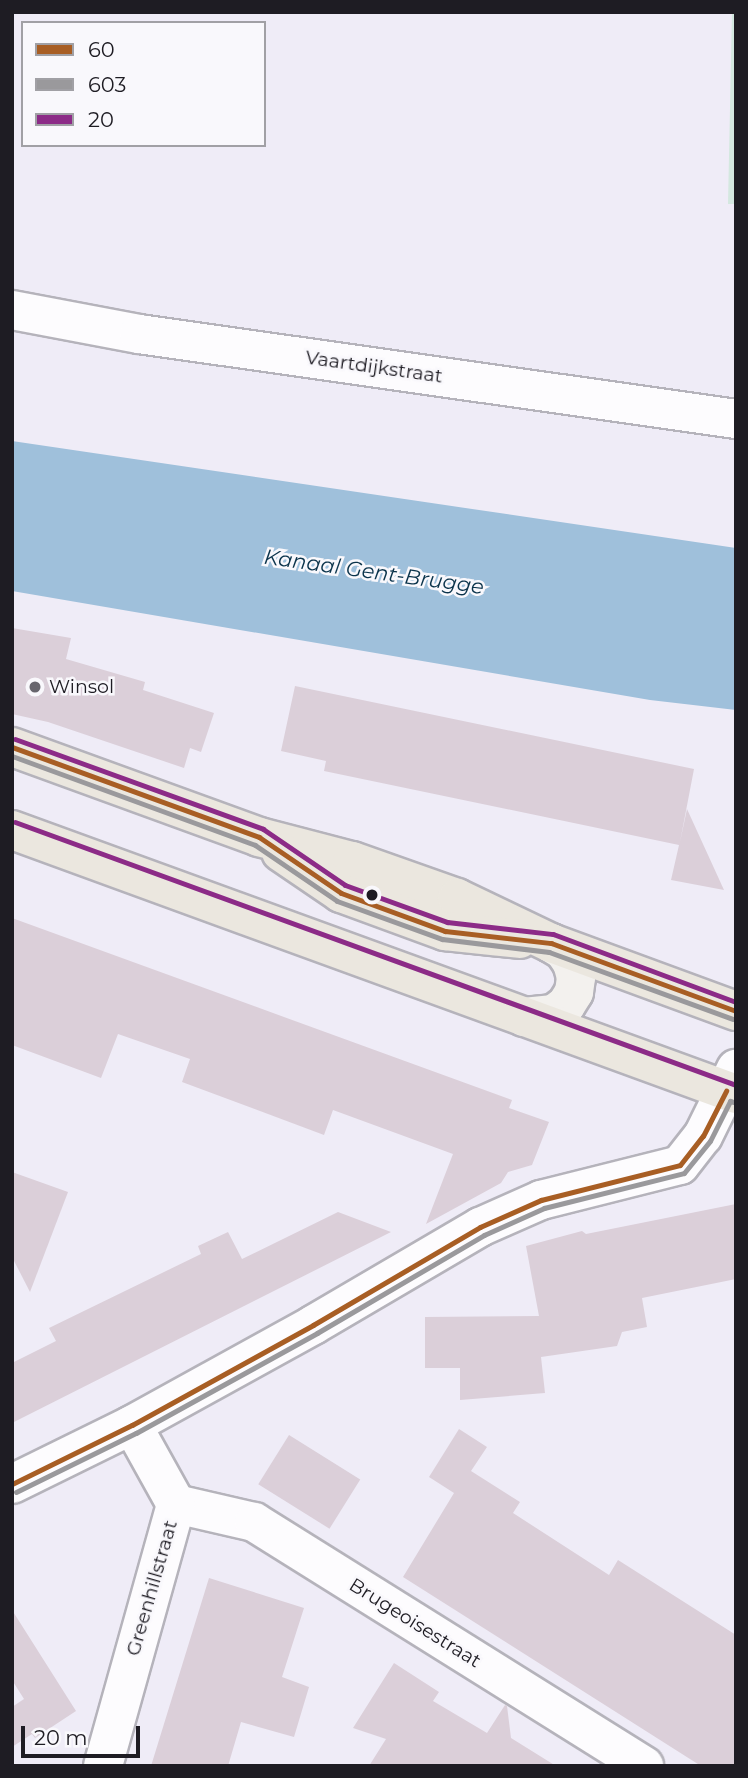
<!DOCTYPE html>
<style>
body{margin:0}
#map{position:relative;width:748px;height:1778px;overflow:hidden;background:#efecf7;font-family:Montserrat,sans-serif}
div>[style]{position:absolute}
.green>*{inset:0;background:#d4e8e0}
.water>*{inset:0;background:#9fc0db}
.building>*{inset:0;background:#dbcfd9;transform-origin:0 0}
.roads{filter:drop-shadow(2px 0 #b5b3bb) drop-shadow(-2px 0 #b5b3bb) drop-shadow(0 2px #b5b3bb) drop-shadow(0 -2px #b5b3bb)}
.minor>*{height:38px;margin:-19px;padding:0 19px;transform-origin:19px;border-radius:19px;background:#fdfcfe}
.secondary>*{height:38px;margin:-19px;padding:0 19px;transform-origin:19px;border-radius:19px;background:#f3f1ee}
.primary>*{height:38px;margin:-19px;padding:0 19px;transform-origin:19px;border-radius:19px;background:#ebe7df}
.bus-1>*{height:5px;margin:-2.5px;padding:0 2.5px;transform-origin:2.5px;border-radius:2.5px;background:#a85e24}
.bus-2>*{height:5px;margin:-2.5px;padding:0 2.5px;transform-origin:2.5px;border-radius:2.5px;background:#9a999c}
.bus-3>*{height:5px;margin:-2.5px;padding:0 2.5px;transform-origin:2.5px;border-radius:2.5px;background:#8c2b87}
.dots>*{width:19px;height:19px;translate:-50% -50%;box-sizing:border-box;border:4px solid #f9f8fc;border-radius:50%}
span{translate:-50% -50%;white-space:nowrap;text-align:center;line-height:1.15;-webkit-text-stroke:5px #f9f8fc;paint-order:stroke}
.street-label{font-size:19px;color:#1e1c23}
.poi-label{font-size:19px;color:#1e1c23}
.left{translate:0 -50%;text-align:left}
.water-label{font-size:21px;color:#0a334b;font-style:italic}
.frame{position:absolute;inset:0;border:14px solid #1e1c23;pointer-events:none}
.legend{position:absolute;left:21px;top:21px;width:245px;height:126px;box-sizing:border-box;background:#f9f8fc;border:2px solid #a1a0a5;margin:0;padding:9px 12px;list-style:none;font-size:21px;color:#1e1c23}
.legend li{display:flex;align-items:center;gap:14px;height:35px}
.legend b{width:35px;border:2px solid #a1a0a5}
.scale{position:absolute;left:21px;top:1726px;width:119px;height:32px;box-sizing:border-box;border:4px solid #1e1c23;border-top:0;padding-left:9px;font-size:21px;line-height:24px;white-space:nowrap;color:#1e1c23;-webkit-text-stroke:5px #f9f8fc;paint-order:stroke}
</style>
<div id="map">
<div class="green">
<div style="clip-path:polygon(732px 12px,736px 12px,736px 204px,728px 204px)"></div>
</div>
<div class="water">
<div style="clip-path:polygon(12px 441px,736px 548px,736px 710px,650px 700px,12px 591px)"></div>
</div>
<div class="building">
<div style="clip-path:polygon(12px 628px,71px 638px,66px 659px,145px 682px,143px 690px,214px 713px,201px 752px,190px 748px,184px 768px,48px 722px,12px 714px)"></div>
<div style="clip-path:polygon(295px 686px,694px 769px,680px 842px,687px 809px,724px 890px,671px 880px,679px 845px,324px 771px,326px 761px,281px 751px)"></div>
<div style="clip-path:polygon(12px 918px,512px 1100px,509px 1108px,549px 1122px,532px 1165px,508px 1172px,501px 1183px,426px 1224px,453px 1154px,333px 1110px,324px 1135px,182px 1082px,190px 1059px,118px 1034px,101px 1078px,12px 1045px)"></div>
<div style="clip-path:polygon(12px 1172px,68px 1192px,30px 1292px,12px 1257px)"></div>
<div style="clip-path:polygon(736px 1204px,736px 1279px,642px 1298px,647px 1327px,622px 1332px,617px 1346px,541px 1357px,545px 1393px,460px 1400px,460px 1368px,425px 1368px,425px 1317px,539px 1316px,526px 1246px,582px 1231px,586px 1234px)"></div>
<div style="clip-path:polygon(338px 1212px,391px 1232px,12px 1423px,12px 1363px,56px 1341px,49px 1328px,201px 1254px,198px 1246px,228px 1232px,242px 1259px)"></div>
<div style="clip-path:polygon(459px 1429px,487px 1447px,471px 1471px,520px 1502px,513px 1513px,609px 1575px,618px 1560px,736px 1635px,736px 1766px,701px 1766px,403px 1577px,454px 1493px,429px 1477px)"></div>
<div style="left:289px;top:1435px;width:84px;height:58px;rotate:32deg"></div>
<div style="clip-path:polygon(209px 1578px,304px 1608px,282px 1677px,309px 1687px,294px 1737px,241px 1722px,228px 1766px,151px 1766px)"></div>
<div style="clip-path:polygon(12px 1610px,76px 1711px,35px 1738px,32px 1734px,12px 1747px,12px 1707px,24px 1699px,12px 1680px)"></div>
<div style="clip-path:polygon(394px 1663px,439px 1692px,433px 1701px,487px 1733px,505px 1705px,507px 1706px,511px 1738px,556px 1766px,369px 1766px,386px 1739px,353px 1728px)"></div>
</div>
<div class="roads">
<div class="minor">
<div style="left:12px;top:310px;width:129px;rotate:10.7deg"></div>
<div style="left:139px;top:334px;width:603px;rotate:8.1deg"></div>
<div style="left:12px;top:1484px;width:134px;rotate:-26.2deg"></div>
<div style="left:132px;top:1425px;width:207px;rotate:-28.9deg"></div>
<div style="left:313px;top:1325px;width:194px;rotate:-30.4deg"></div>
<div style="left:480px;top:1227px;width:67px;rotate:-23.9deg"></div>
<div style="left:541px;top:1200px;width:143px;rotate:-14.1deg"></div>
<div style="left:680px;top:1165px;width:37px;rotate:-52deg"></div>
<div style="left:703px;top:1136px;width:75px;rotate:-63.8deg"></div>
<div style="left:176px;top:1504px;width:80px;rotate:13deg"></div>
<div style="left:254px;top:1522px;width:460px;rotate:32deg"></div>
<div style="left:103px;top:1766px;width:272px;rotate:-74.4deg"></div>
<div style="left:176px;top:1504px;width:90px;rotate:-119.1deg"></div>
</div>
<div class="secondary">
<div style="left:524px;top:1017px;width:30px;rotate:-6deg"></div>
<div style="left:554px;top:1014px;width:15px;rotate:-37deg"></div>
<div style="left:566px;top:1005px;width:15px;rotate:-58deg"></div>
<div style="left:574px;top:992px;width:15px;rotate:-82deg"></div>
<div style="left:576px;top:977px;width:15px;rotate:-106deg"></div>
<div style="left:572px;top:963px;width:14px;rotate:-124deg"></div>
<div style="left:564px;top:951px;width:15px;rotate:-148deg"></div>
</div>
<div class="primary">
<div style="left:12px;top:747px;width:263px;rotate:20deg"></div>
<div style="left:259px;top:837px;width:96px;rotate:14.5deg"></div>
<div style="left:352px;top:861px;width:111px;rotate:19.4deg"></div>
<div style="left:457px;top:898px;width:104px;rotate:25.6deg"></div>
<div style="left:551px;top:943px;width:197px;rotate:20.2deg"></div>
<div style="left:12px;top:830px;width:771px;rotate:20.03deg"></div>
<div style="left:281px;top:852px;width:73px;rotate:34.3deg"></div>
<div style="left:341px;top:893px;width:111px;rotate:20.1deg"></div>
<div style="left:445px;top:931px;width:75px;rotate:6.1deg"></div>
</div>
</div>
<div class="bus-1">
<div style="left:12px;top:747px;width:263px;rotate:20deg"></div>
<div style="left:259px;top:837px;width:99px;rotate:34.3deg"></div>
<div style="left:341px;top:893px;width:111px;rotate:20.1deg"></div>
<div style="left:445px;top:931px;width:107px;rotate:6.5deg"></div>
<div style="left:551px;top:943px;width:197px;rotate:20.2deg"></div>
<div style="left:12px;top:1484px;width:134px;rotate:-26.2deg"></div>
<div style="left:132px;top:1425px;width:207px;rotate:-28.9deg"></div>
<div style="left:313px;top:1325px;width:194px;rotate:-30.4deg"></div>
<div style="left:480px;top:1227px;width:67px;rotate:-23.9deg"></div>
<div style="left:541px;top:1200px;width:143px;rotate:-14.1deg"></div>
<div style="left:680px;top:1165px;width:37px;rotate:-52deg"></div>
<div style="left:703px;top:1136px;width:51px;rotate:-62.9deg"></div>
</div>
<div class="bus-2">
<div style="left:12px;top:756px;width:259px;rotate:20.1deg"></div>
<div style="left:255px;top:845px;width:99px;rotate:34.3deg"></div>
<div style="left:337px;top:901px;width:112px;rotate:19.9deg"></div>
<div style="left:442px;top:939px;width:108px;rotate:6.9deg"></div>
<div style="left:549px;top:952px;width:196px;rotate:20deg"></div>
<div style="left:16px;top:1492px;width:134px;rotate:-26.2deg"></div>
<div style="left:136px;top:1433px;width:207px;rotate:-28.9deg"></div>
<div style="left:317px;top:1333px;width:194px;rotate:-30.4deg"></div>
<div style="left:484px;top:1235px;width:66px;rotate:-24.2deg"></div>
<div style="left:544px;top:1208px;width:144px;rotate:-14deg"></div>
<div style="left:684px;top:1173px;width:41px;rotate:-50.9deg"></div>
<div style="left:710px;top:1141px;width:45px;rotate:-63.4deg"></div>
<div style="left:730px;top:1101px;width:3px;rotate:18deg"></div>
</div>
<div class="bus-3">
<div style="left:15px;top:739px;width:264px;rotate:19.9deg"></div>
<div style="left:263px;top:829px;width:99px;rotate:34.3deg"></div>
<div style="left:345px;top:885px;width:109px;rotate:19.9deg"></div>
<div style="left:447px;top:922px;width:107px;rotate:6.5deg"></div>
<div style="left:553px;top:934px;width:195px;rotate:20.4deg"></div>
<div style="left:15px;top:822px;width:767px;rotate:20.04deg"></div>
</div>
<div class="dots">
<div style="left:35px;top:687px;background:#67656d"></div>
<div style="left:372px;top:895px;background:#1e1c23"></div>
</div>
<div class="street-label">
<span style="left:374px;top:367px;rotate:8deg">Vaartdijkstraat</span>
<span style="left:152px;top:1588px;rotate:-74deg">Greenhillstraat</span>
<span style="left:415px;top:1623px;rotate:32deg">Brugeoisestraat</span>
</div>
<div class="poi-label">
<span class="left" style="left:49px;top:687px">Winsol</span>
</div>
<div class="water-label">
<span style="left:374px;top:572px;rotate:8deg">Kanaal Gent-Brugge</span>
</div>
<div class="frame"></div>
<ul class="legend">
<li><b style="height:9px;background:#a85e24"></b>60</li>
<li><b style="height:9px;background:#9a999c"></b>603</li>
<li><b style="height:9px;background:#8c2b87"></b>20</li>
</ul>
<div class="scale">20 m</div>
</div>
